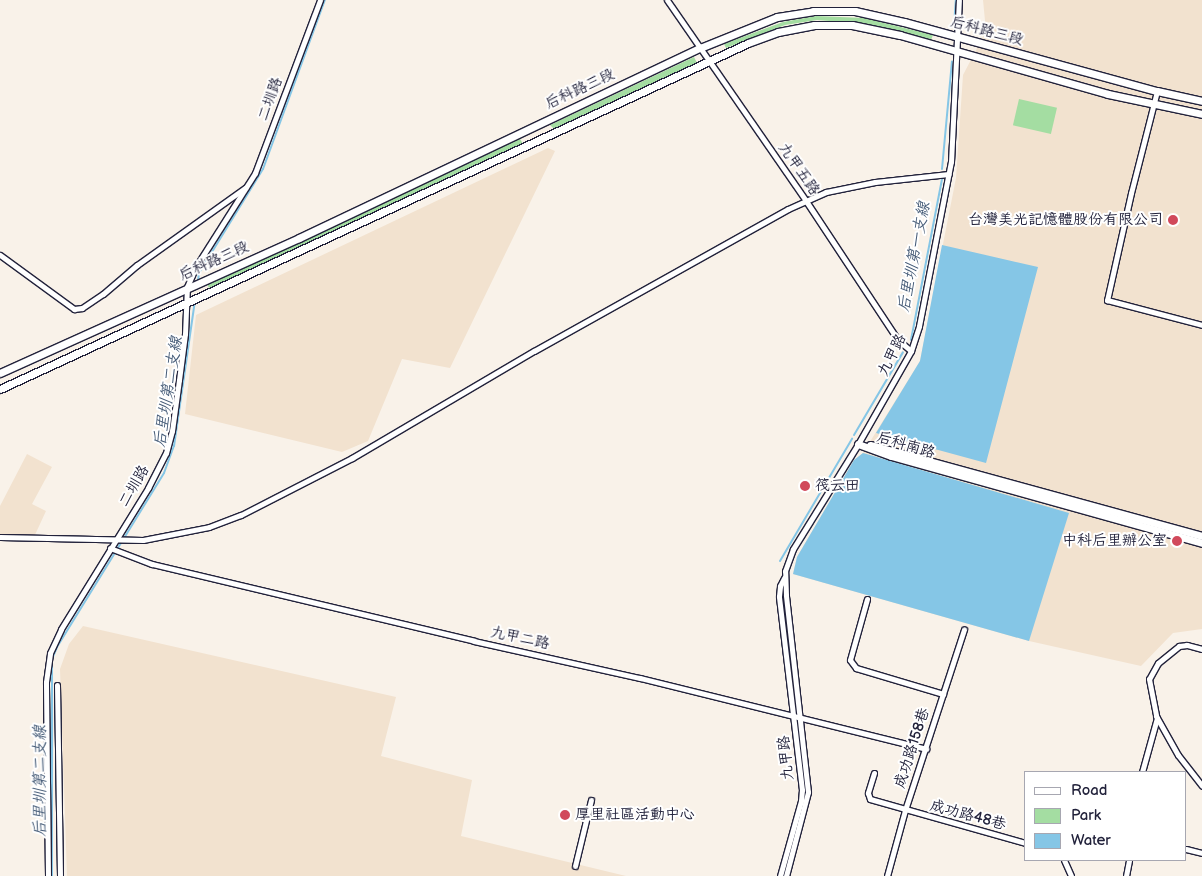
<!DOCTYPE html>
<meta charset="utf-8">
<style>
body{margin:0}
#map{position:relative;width:1202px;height:876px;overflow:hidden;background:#f9f2e9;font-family:"Balsamiq Sans","LXGW WenKai TC",sans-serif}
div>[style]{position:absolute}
.built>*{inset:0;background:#f2e2cf}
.green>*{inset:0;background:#a4dda2;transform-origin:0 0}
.water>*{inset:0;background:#85c6e6}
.stream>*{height:2px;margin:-1px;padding:0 1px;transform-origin:1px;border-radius:1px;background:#85c6e6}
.roads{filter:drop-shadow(1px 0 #22223b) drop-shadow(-1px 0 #22223b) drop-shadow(0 1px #22223b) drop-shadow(0 -1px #22223b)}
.street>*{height:5px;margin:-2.5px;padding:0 2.5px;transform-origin:2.5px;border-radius:2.5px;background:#fff}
.secondary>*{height:7px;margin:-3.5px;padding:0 3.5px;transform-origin:3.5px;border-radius:3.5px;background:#fff}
.dots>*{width:14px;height:14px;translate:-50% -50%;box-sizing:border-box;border:2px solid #fff;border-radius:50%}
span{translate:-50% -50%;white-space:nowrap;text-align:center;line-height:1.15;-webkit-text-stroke:4px #fff;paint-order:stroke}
.street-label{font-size:15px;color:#22223b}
.poi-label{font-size:15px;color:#22223b}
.right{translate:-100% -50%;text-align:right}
.left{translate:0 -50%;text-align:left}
.water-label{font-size:16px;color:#455b77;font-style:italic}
.legend{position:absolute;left:1024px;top:771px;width:162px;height:90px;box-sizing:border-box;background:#fff;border:1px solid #a7a7b1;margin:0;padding:6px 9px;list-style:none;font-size:15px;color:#22223b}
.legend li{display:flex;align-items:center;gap:10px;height:25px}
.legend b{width:25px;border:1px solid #a7a7b1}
</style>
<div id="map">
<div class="built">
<div style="clip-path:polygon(983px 0,1202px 0,1202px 629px,1173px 633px,1141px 666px,1029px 641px,793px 574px,797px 557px,854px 460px,863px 453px,920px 361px,956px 178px,963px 75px,986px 31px)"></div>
<div style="clip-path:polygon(548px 148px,555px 151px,450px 368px,402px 359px,368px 441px,342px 452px,185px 414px,196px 315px)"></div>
<div style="clip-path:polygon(27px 454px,52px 467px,32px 504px,46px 511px,34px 537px,0 536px,0 506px)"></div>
<div style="clip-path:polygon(83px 626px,396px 697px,381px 756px,472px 780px,461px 836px,626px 876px,67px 876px,60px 669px,69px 644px)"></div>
</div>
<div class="green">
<div style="clip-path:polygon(816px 16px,864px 18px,933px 35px,931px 40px,866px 24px,817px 20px,785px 25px,726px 48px,724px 44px,783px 22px)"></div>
<div style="clip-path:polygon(694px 57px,697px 63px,554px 129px,550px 125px)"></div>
<div style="left:1019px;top:99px;width:39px;height:27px;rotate:13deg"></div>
<div style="clip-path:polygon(519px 137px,523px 144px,209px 288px,207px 284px)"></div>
</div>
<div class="water">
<div style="clip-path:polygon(942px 245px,1038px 267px,986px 463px,876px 433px,920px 361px)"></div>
<div style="clip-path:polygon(863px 453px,1069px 513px,1029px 641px,793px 574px,797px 557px,854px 460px)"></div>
</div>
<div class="stream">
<div style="left:954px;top:26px;width:26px;rotate:-86deg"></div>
<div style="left:942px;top:169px;width:108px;rotate:-84.7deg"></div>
<div style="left:198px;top:281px;width:8px;rotate:-83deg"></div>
<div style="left:199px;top:273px;width:122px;rotate:-58.4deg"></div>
<div style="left:263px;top:169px;width:180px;rotate:-69.9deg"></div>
<div style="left:911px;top:340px;width:164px;rotate:-79.1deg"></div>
<div style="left:854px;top:435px;width:96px;rotate:-59.4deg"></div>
<div style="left:780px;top:561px;width:142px;rotate:-59.5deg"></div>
<div style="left:783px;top:599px;width:111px;rotate:83.3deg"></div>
<div style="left:52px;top:876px;width:217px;rotate:-90deg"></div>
<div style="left:52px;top:659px;width:13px;rotate:-67deg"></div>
<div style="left:57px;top:647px;width:204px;rotate:-58.4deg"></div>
<div style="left:164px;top:473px;width:29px;rotate:-70deg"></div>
<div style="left:174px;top:446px;width:148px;rotate:-81.8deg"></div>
</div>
<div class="roads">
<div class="street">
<div style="left:667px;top:0;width:244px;rotate:55.3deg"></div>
<div style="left:806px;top:201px;width:167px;rotate:56.5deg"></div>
<div style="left:898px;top:340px;width:17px;rotate:40deg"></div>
<div style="left:1157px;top:91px;width:105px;rotate:104.3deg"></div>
<div style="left:1131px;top:193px;width:110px;rotate:102.6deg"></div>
<div style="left:1107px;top:300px;width:98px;rotate:14.7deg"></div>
<div style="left:0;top:255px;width:92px;rotate:36.1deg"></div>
<div style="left:74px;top:309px;width:8px;rotate:-7deg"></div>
<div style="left:82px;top:308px;width:25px;rotate:-34deg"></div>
<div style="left:103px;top:294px;width:45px;rotate:-40.5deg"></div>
<div style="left:137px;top:265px;width:133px;rotate:-35.5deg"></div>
<div style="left:0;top:537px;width:143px;rotate:1.2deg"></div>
<div style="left:143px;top:540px;width:67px;rotate:-11.1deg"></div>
<div style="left:209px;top:527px;width:34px;rotate:-21deg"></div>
<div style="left:241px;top:515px;width:125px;rotate:-27.2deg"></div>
<div style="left:352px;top:458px;width:211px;rotate:-30.5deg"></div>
<div style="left:534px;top:351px;width:291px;rotate:-29.2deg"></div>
<div style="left:788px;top:209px;width:42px;rotate:-24.1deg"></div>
<div style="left:826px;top:192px;width:50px;rotate:-11.5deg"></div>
<div style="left:875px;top:182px;width:74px;rotate:-6.2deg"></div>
<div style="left:110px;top:548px;width:45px;rotate:20.9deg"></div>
<div style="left:152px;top:564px;width:331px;rotate:13.4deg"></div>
<div style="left:474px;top:641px;width:170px;rotate:12.6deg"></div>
<div style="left:640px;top:678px;width:295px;rotate:13.9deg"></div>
<div style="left:867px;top:599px;width:63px;rotate:105.6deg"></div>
<div style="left:850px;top:660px;width:10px;rotate:53deg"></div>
<div style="left:856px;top:668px;width:91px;rotate:16.6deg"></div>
<div style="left:1202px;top:649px;width:16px;rotate:-165deg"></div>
<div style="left:1187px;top:645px;width:8px;rotate:173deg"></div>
<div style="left:1179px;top:646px;width:27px;rotate:141deg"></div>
<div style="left:1158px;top:663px;width:18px;rotate:119deg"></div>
<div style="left:1149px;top:679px;width:38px;rotate:79deg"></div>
<div style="left:1156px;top:716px;width:45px;rotate:60.6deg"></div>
<div style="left:1178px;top:755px;width:39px;rotate:52deg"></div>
<div style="left:57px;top:685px;width:191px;rotate:89.1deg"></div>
<div style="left:1142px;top:772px;width:56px;rotate:-74.5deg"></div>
<div style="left:874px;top:773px;width:21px;rotate:107deg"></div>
<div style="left:868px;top:793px;width:6px;rotate:72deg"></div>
<div style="left:870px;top:799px;width:162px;rotate:15.8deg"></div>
<div style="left:1186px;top:849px;width:16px;rotate:14deg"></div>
<div style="left:1064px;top:860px;width:17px;rotate:66deg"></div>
<div style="left:575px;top:866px;width:68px;rotate:-76.4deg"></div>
<div style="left:48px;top:876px;width:194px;rotate:-90.6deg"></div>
<div style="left:46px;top:682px;width:29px;rotate:-82deg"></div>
<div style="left:50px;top:653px;width:26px;rotate:-65deg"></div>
<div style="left:61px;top:629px;width:166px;rotate:-58.3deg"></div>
<div style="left:148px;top:488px;width:39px;rotate:-63deg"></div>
<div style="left:166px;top:453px;width:23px;rotate:-75deg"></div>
<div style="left:172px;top:431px;width:51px;rotate:-82.2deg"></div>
<div style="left:179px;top:380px;width:46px;rotate:-82.6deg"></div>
<div style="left:185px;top:334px;width:47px;rotate:-87.6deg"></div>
<div style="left:187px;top:287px;width:21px;rotate:-67deg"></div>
<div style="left:195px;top:268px;width:112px;rotate:-57.7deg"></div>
<div style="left:255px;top:173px;width:185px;rotate:-69.4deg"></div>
<div style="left:780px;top:876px;width:78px;rotate:-74.4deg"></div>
<div style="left:801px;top:801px;width:11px;rotate:-85deg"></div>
<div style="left:802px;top:790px;width:195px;rotate:-96.8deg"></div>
<div style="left:779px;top:596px;width:10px;rotate:-84deg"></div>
<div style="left:780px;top:586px;width:9px;rotate:-63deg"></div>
<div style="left:786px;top:876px;width:87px;rotate:-75.3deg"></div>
<div style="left:808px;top:792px;width:198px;rotate:-96.4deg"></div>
<div style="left:786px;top:595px;width:24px;rotate:-92deg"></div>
<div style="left:785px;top:571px;width:23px;rotate:-70deg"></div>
<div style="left:793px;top:549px;width:123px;rotate:-58.2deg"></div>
<div style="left:858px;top:444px;width:107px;rotate:-60.3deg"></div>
<div style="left:911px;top:351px;width:26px;rotate:-72deg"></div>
<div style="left:919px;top:326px;width:167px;rotate:-79deg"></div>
<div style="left:951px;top:162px;width:162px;rotate:-87.2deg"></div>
<div style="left:887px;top:876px;width:68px;rotate:-74.7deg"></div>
<div style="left:905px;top:810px;width:190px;rotate:-71.9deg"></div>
<div style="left:1126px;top:876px;width:16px;rotate:-79deg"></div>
</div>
<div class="secondary">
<div style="left:0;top:373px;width:328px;rotate:-24.3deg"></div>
<div style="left:299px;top:238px;width:444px;rotate:-25.4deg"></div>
<div style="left:700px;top:48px;width:83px;rotate:-21.9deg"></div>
<div style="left:777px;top:17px;width:36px;rotate:-9deg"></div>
<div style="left:813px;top:11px;width:42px"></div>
<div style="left:855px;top:11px;width:50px;rotate:12.7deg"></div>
<div style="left:904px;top:22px;width:262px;rotate:15.3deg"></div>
<div style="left:1157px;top:91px;width:46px;rotate:12.5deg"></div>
<div style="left:0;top:389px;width:824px;rotate:-24.82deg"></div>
<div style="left:748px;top:43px;width:32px;rotate:-20deg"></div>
<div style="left:778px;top:32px;width:37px;rotate:-11deg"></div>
<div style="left:814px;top:25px;width:38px"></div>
<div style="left:852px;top:25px;width:49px;rotate:11.8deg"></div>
<div style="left:900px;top:35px;width:216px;rotate:15.8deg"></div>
<div style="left:1108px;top:94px;width:96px;rotate:12deg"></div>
<div style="left:858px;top:444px;width:35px;rotate:20deg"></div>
<div style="left:891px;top:456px;width:323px;rotate:15.6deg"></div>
<div style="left:870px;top:445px;width:344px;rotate:15.3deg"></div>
</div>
</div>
<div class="dots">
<div style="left:1173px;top:220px;background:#d1495b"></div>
<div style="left:805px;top:486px;background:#d1495b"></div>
<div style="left:1177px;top:541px;background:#d1495b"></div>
<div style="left:565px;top:815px;background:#d1495b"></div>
</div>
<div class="street-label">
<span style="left:987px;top:31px;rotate:15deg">后科路三段</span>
<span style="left:580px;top:89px;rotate:-25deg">后科路三段</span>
<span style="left:270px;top:99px;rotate:-70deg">二圳路</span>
<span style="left:799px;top:169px;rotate:55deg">九甲五路</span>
<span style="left:214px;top:261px;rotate:-24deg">后科路三段</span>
<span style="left:892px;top:355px;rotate:-64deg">九甲路</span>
<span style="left:906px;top:445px;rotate:17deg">后科南路</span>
<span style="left:134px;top:486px;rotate:-60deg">二圳路</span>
<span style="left:520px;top:638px;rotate:12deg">九甲二路</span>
<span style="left:912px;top:748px;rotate:-72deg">成功路158巷</span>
<span style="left:786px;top:758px;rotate:-96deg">九甲路</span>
<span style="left:968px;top:815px;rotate:15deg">成功路48巷</span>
</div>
<div class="poi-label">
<span class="right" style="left:1163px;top:220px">台灣美光記憶體股份有限公司</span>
<span class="left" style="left:815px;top:486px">筏云田</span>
<span class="right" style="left:1167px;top:541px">中科后里辦公室</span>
<span class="left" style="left:575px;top:815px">厚里社區活動中心</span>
</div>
<div class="water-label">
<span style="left:915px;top:257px;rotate:-79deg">后里圳第一支線</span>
<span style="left:169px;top:392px;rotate:-81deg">后里圳第二支線</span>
<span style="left:41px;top:781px;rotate:-90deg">后里圳第二支線</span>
</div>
<ul class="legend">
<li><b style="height:6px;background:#fff"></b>Road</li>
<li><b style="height:14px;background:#a4dda2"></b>Park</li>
<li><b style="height:14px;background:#85c6e6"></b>Water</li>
</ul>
</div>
